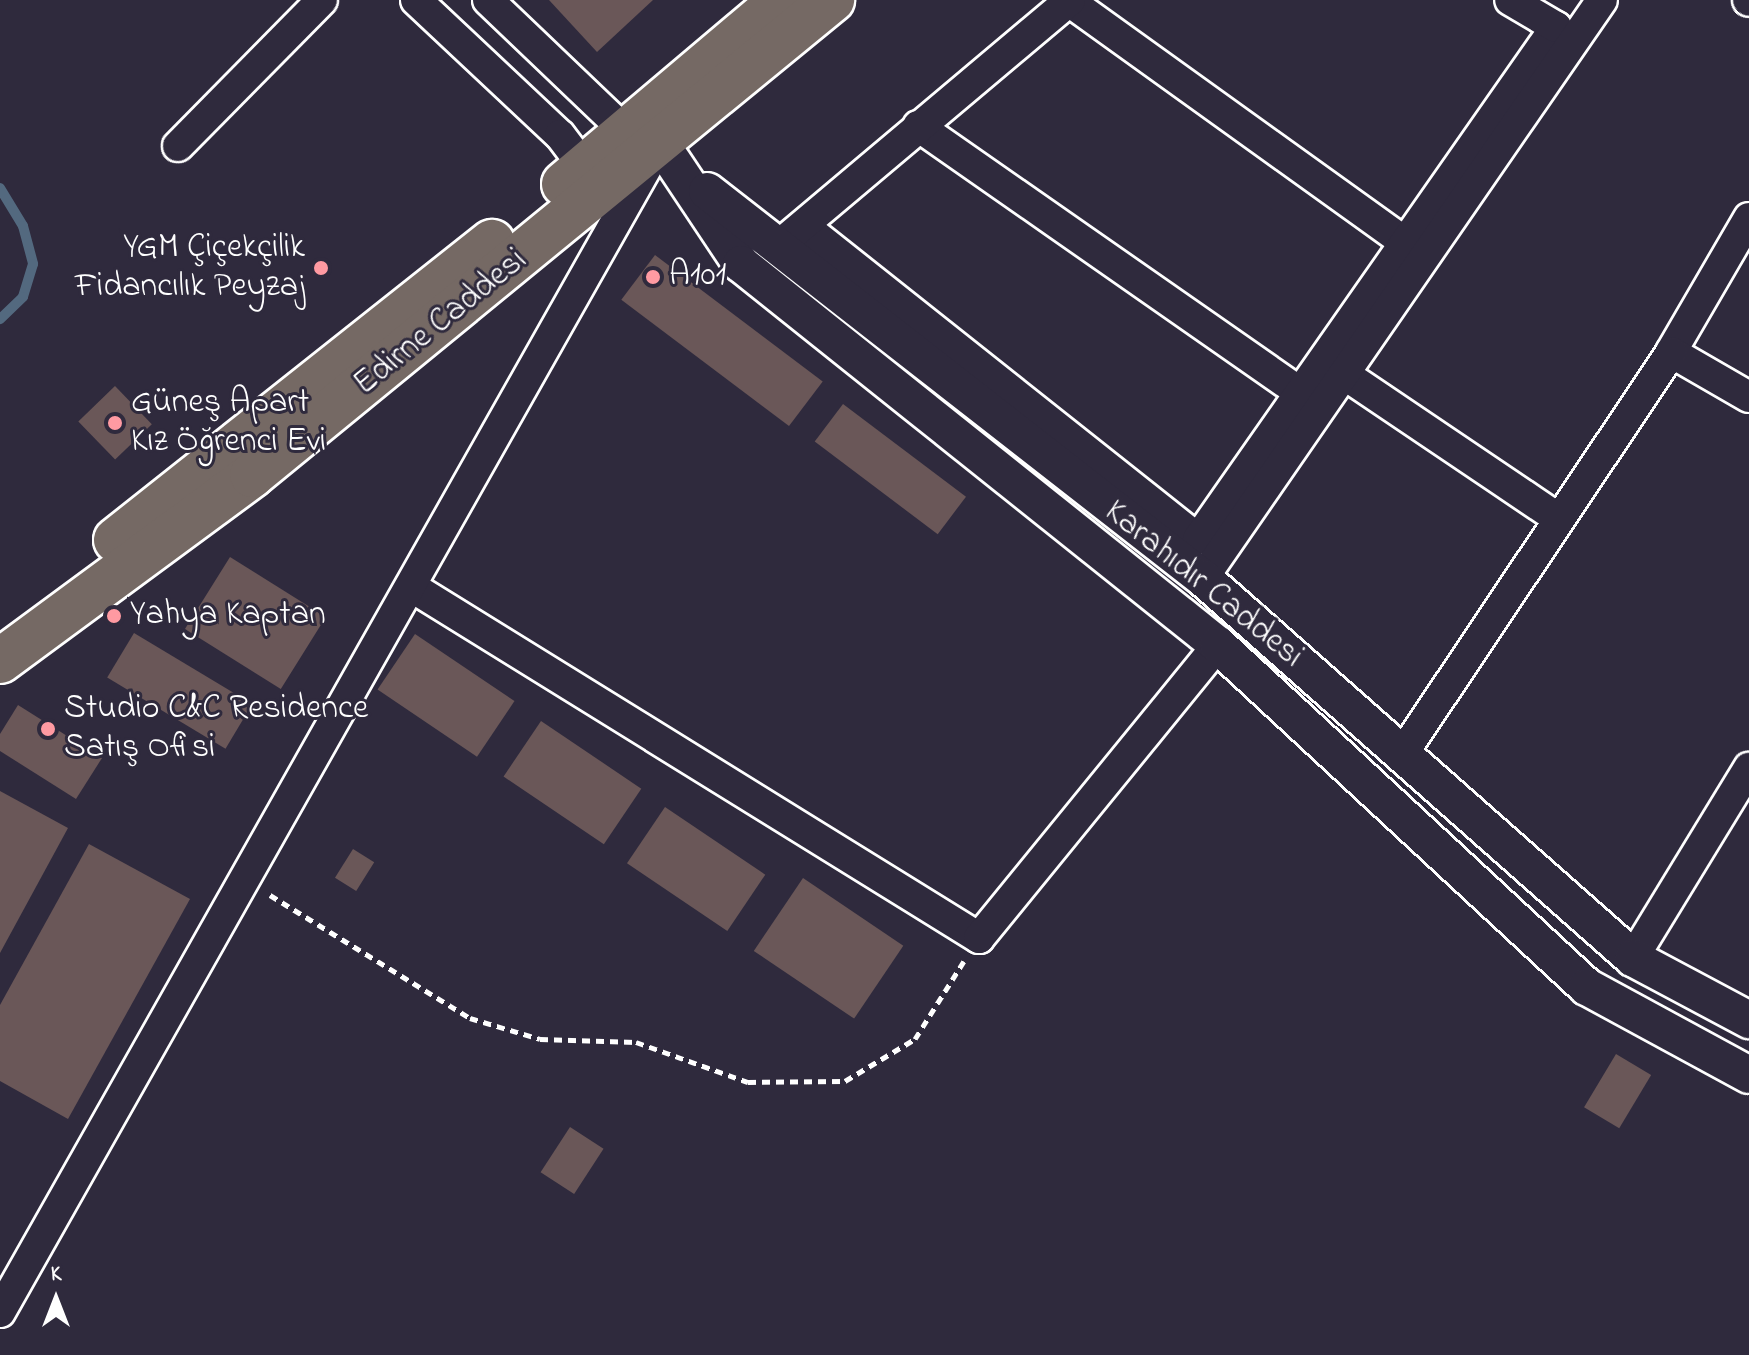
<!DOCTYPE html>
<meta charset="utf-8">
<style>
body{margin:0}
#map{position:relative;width:1749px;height:1355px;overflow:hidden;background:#2f2a3d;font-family:"Indie Flower",sans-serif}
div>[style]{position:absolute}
.stream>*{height:10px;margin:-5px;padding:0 5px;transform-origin:5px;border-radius:5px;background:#53697f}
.building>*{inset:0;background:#6a5758;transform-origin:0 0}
.path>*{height:5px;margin-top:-2.5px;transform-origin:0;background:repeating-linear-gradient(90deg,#fff 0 8px,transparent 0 14px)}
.roads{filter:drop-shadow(2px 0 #fff) drop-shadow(-2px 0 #fff) drop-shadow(0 2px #fff) drop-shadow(0 -2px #fff)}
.minor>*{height:30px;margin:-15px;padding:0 15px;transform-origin:15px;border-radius:15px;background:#2f2a3d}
.tertiary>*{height:36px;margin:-18px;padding:0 18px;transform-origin:18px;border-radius:18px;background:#2f2a3d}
.trunk>*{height:44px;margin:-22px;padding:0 22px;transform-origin:22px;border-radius:22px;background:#756964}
.dots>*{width:22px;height:22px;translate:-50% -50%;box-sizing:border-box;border:4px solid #2f2a3d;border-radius:50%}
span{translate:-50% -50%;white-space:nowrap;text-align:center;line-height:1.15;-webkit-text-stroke:6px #2f2a3d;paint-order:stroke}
.poi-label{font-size:34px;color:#fff}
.right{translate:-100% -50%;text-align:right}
.left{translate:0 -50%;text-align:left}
.street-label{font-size:34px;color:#fff}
.north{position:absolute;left:16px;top:1259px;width:80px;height:80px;-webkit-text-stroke:6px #2f2a3d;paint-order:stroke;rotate:0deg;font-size:22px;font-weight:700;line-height:32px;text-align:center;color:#fff}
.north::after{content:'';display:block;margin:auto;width:28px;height:36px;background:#fff;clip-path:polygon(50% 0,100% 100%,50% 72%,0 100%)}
</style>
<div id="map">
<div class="stream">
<div style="left:0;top:188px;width:44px;rotate:58.8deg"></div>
<div style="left:23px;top:226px;width:39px;rotate:75deg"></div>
<div style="left:33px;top:264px;width:34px;rotate:107deg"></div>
<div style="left:23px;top:297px;width:32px;rotate:136deg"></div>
</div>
<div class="building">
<div style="clip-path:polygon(549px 0,653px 0,597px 52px)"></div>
<div style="left:655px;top:255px;width:210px;height:56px;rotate:37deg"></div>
<div style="left:115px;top:386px;width:53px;height:51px;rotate:46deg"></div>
<div style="left:843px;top:404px;width:154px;height:47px;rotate:37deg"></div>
<div style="left:230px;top:557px;width:113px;height:85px;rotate:32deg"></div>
<div style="left:134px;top:633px;width:138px;height:52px;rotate:31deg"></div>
<div style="left:415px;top:634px;width:120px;height:67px;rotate:34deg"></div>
<div style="clip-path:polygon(18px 705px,102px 758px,76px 799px,0 751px,0 734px)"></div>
<div style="left:541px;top:721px;width:121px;height:67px;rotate:34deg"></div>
<div style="clip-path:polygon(0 791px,68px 828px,0 953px)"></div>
<div style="left:665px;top:807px;width:121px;height:68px;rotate:34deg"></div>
<div style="clip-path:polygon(89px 844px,190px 899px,68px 1119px,0 1081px,0 1005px)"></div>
<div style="left:353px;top:849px;width:25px;height:34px;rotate:32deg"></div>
<div style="left:803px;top:878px;width:121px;height:88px;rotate:34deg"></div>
<div style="left:1616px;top:1054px;width:41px;height:62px;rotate:31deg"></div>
<div style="left:570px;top:1127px;width:40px;height:54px;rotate:33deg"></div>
</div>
<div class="path">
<div style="left:270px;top:895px;width:235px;rotate:31.6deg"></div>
<div style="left:470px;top:1018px;width:73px;rotate:16.7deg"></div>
<div style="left:540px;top:1039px;width:96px;rotate:1.8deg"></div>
<div style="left:636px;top:1042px;width:119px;rotate:19.7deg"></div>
<div style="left:748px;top:1082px;width:97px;rotate:-0.6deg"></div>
<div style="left:845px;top:1081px;width:82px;rotate:-31deg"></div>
<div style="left:915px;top:1039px;width:92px;rotate:-57.9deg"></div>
</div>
<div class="roads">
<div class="minor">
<div style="left:416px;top:0;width:197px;rotate:43.2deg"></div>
<div style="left:560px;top:135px;width:41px;rotate:52.9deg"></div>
<div style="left:488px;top:0;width:190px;rotate:43.7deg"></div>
<div style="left:1748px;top:0;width:1px;rotate:45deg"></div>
<div style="left:1069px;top:1px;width:413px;rotate:35.7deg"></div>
<div style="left:918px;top:126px;width:465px;rotate:34.9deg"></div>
<div style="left:178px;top:146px;width:205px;rotate:-45.4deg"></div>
<div style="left:1749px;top:218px;width:155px;rotate:120.2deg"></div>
<div style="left:1671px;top:352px;width:90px;rotate:30deg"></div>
<div style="left:805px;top:227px;width:502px;rotate:38.45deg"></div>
<div style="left:1198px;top:539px;width:625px;rotate:-55.04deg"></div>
<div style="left:1556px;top:27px;width:53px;rotate:-149.6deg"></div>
<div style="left:790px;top:236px;width:366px;rotate:-40.1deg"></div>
<div style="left:1344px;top:374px;width:259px;rotate:34deg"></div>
<div style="left:1203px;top:578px;width:702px;rotate:-55.38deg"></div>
<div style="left:412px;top:587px;width:667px;rotate:31.76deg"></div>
<div style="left:979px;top:938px;width:378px;rotate:-50.8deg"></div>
<div style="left:1401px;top:756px;width:486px;rotate:-56.2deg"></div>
<div style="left:1633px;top:958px;width:223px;rotate:-58.6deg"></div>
<div style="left:0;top:1312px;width:1330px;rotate:-60.54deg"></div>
</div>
<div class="tertiary">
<div style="left:671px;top:159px;width:126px;rotate:56.3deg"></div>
<div style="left:741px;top:264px;width:610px;rotate:38.62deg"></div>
<div style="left:1218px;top:645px;width:503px;rotate:42.83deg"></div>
<div style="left:1587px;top:987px;width:184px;rotate:28.5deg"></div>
<div style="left:707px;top:191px;width:629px;rotate:37.96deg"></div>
<div style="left:1203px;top:578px;width:574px;rotate:41.47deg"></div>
<div style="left:1633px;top:958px;width:132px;rotate:28.1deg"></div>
</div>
<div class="trunk">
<div style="left:564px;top:184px;width:285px;rotate:-40.2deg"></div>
<div style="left:116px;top:540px;width:480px;rotate:-38.4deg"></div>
<div style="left:0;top:661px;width:313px;rotate:-36.4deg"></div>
<div style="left:252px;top:475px;width:750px;rotate:-39.32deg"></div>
</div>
</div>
<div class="dots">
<div style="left:321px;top:268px;background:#ff9aa2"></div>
<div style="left:653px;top:277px;background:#ff9aa2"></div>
<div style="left:115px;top:423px;background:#ff9aa2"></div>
<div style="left:114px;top:616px;background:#ff9aa2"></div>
<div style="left:48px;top:729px;background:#ff9aa2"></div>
</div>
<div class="poi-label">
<span class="right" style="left:305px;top:268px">YGM Çiçekçilik<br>Fidancılık Peyzaj</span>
<span class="left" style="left:669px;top:277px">A101</span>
<span class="left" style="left:131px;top:423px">Güneş Apart<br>Kız Öğrenci Evi</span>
<span class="left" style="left:130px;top:616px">Yahya Kaptan</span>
<span class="left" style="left:64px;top:729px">Studio C&amp;C Residence<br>Satış Ofisi</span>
</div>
<div class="street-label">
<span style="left:441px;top:323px;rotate:-39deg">Edirne Caddesi</span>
<span style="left:1203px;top:585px;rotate:39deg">Karahıdır Caddesi</span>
</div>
<div class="north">K</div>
</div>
